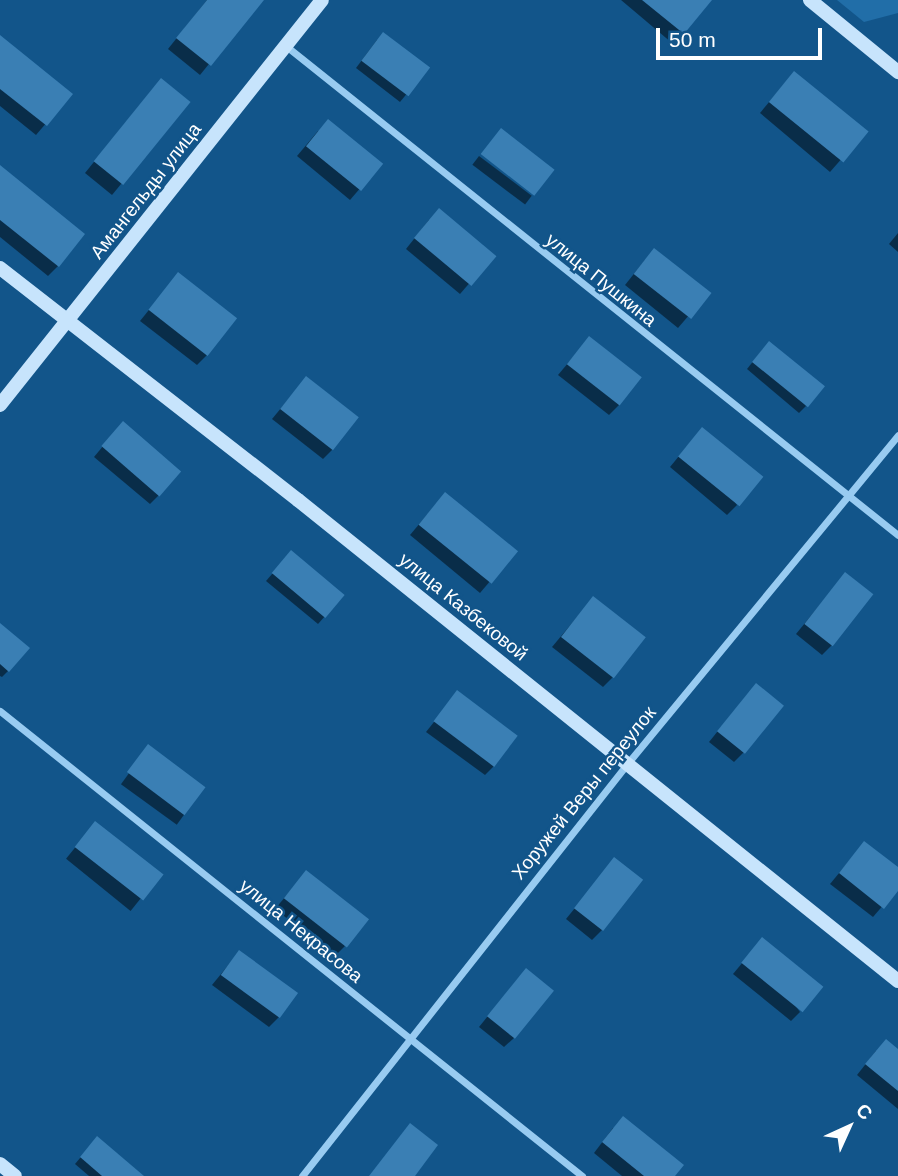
<!DOCTYPE html>
<meta charset="utf-8">
<style>
body{margin:0}
#map{position:relative;width:898px;height:1176px;overflow:hidden;background:#12558a;font-family:Helvetica,sans-serif}
div>[style]{position:absolute}
.green>*{inset:0;background:#216ea8}
.shadow>*{inset:0;background:#0007;transform-origin:0 0}
.building>*{inset:0;background:#3a7fb4;transform-origin:0 0}
.street>*{height:7px;margin:-3.5px;padding:0 3.5px;transform-origin:3.5px;border-radius:3.5px;background:#98cbf1}
.secondary>*{height:14px;margin:-7px;padding:0 7px;transform-origin:7px;border-radius:7px;background:#c7e4fc}
span{translate:-50% -50%;white-space:nowrap;text-align:center;line-height:1.15;-webkit-text-stroke:5px #12558a;paint-order:stroke}
.street-label{font-size:19px;color:#fff}
.north{position:absolute;left:814px;top:1092px;width:70px;height:70px;-webkit-text-stroke:5px #12558a;paint-order:stroke;rotate:45deg;font-size:19px;font-weight:700;line-height:28px;text-align:center;color:#fff}
.north::after{content:'';display:block;margin:auto;width:24px;height:32px;background:#fff;clip-path:polygon(50% 0,100% 100%,50% 72%,0 100%)}
.scale{position:absolute;left:656px;top:28px;width:166px;height:32px;box-sizing:border-box;border:4px solid #fff;border-top:0;padding-left:9px;font-size:21px;line-height:24px;white-space:nowrap;color:#fff;-webkit-text-stroke:5px #12558a;paint-order:stroke}
</style>
<div id="map">
<div class="green">
<div style="clip-path:polygon(837px 0,898px 0,898px 13px,864px 22px)"></div>
</div>
<div class="shadow">
<div style="clip-path:polygon(207px 0,261px 0,200px 75px,168px 49px)"></div>
<div style="clip-path:polygon(621px 0,695px 0,704px 7px,672px 43px)"></div>
<div style="clip-path:polygon(0 37px,71px 94px,36px 135px,0 106px)"></div>
<div style="clip-path:polygon(377px 40px,428px 68px,400px 102px,356px 68px)"></div>
<div style="clip-path:polygon(785px 83px,865px 132px,830px 172px,760px 113px)"></div>
<div style="clip-path:polygon(152px 90px,189px 102px,112px 195px,85px 173px)"></div>
<div style="clip-path:polygon(318px 131px,381px 164px,350px 200px,297px 156px)"></div>
<div style="left:479px;top:156px;width:66px;height:11px;rotate:37deg"></div>
<div style="clip-path:polygon(0 168px,58px 266px,48px 276px,0 237px)"></div>
<div style="clip-path:polygon(429px 220px,493px 256px,460px 294px,406px 249px)"></div>
<div style="clip-path:polygon(898px 233px,898px 252px,889px 244px)"></div>
<div style="clip-path:polygon(645px 260px,708px 293px,678px 328px,625px 285px)"></div>
<div style="clip-path:polygon(178px 274px,207px 355px,197px 365px,140px 321px)"></div>
<div style="clip-path:polygon(589px 338px,619px 405px,609px 415px,558px 375px)"></div>
<div style="clip-path:polygon(763px 349px,806px 406px,799px 413px,747px 369px)"></div>
<div style="clip-path:polygon(306px 378px,333px 449px,323px 459px,272px 419px)"></div>
<div style="clip-path:polygon(113px 434px,160px 494px,150px 504px,94px 457px)"></div>
<div style="clip-path:polygon(693px 439px,737px 505px,727px 515px,670px 467px)"></div>
<div style="clip-path:polygon(436px 504px,515px 552px,480px 593px,410px 535px)"></div>
<div style="clip-path:polygon(285px 559px,343px 596px,318px 624px,266px 581px)"></div>
<div style="clip-path:polygon(845px 574px,832px 645px,822px 655px,796px 634px)"></div>
<div style="clip-path:polygon(593px 598px,613px 677px,603px 687px,552px 647px)"></div>
<div style="clip-path:polygon(0 625px,8px 671px,2px 677px,0 676px)"></div>
<div style="clip-path:polygon(457px 693px,495px 765px,485px 775px,426px 732px)"></div>
<div style="clip-path:polygon(747px 695px,744px 752px,734px 762px,709px 742px)"></div>
<div style="left:148px;top:747px;width:69px;height:46px;rotate:36deg"></div>
<div style="left:95px;top:823px;width:83px;height:46px;rotate:39deg"></div>
<div style="clip-path:polygon(864px 843px,898px 869px,898px 888px,873px 917px,830px 884px)"></div>
<div style="clip-path:polygon(614px 860px,602px 930px,592px 940px,566px 919px)"></div>
<div style="clip-path:polygon(306px 872px,345px 946px,335px 956px,275px 909px)"></div>
<div style="clip-path:polygon(753px 950px,800px 1012px,791px 1021px,733px 974px)"></div>
<div style="clip-path:polygon(239px 952px,279px 1017px,269px 1027px,212px 985px)"></div>
<div style="clip-path:polygon(517px 980px,514px 1038px,504px 1047px,479px 1027px)"></div>
<div style="clip-path:polygon(876px 1051px,898px 1051px,898px 1109px,857px 1075px)"></div>
<div style="clip-path:polygon(613px 1128px,673px 1176px,622px 1176px,594px 1153px)"></div>
<div style="clip-path:polygon(91px 1145px,142px 1176px,89px 1176px,75px 1164px)"></div>
</div>
<div class="building">
<div style="clip-path:polygon(207px 0,264px 0,211px 66px,176px 38px)"></div>
<div style="clip-path:polygon(642px 0,712px 0,684px 34px)"></div>
<div style="left:383px;top:32px;width:59px;height:36px;rotate:37deg"></div>
<div style="clip-path:polygon(0 35px,73px 94px,47px 126px,0 89px)"></div>
<div style="left:794px;top:71px;width:96px;height:40px;rotate:39deg"></div>
<div style="left:161px;top:78px;width:38px;height:107px;rotate:39deg"></div>
<div style="left:328px;top:119px;width:71px;height:35px;rotate:39deg"></div>
<div style="left:501px;top:128px;width:68px;height:33px;rotate:38deg"></div>
<div style="clip-path:polygon(0 165px,85px 234px,59px 267px,0 220px)"></div>
<div style="left:439px;top:208px;width:75px;height:39px;rotate:40deg"></div>
<div style="left:654px;top:248px;width:73px;height:33px;rotate:38deg"></div>
<div style="left:178px;top:272px;width:75px;height:48px;rotate:38deg"></div>
<div style="left:589px;top:336px;width:67px;height:36px;rotate:38deg"></div>
<div style="left:769px;top:341px;width:72px;height:27px;rotate:39deg"></div>
<div style="left:306px;top:376px;width:67px;height:42px;rotate:38deg"></div>
<div style="left:123px;top:421px;width:77px;height:33px;rotate:41deg"></div>
<div style="left:702px;top:427px;width:79px;height:38px;rotate:39deg"></div>
<div style="left:445px;top:492px;width:94px;height:42px;rotate:39deg"></div>
<div style="left:291px;top:550px;width:70px;height:30px;rotate:40deg"></div>
<div style="left:845px;top:572px;width:36px;height:66px;rotate:38deg"></div>
<div style="left:593px;top:596px;width:67px;height:52px;rotate:38deg"></div>
<div style="clip-path:polygon(0 623px,30px 648px,9px 672px,0 664px)"></div>
<div style="left:756px;top:683px;width:36px;height:62px;rotate:39deg"></div>
<div style="left:457px;top:690px;width:76px;height:39px;rotate:37deg"></div>
<div style="left:148px;top:744px;width:72px;height:35px;rotate:37deg"></div>
<div style="left:95px;top:821px;width:87px;height:33px;rotate:38deg"></div>
<div style="clip-path:polygon(864px 841px,898px 867px,898px 891px,884px 909px,839px 873px)"></div>
<div style="left:614px;top:857px;width:37px;height:65px;rotate:38deg"></div>
<div style="left:306px;top:870px;width:80px;height:36px;rotate:38deg"></div>
<div style="left:762px;top:937px;width:79px;height:33px;rotate:39deg"></div>
<div style="left:239px;top:950px;width:73px;height:31px;rotate:36deg"></div>
<div style="left:526px;top:968px;width:36px;height:62px;rotate:39deg"></div>
<div style="clip-path:polygon(886px 1039px,898px 1049px,898px 1091px,865px 1064px)"></div>
<div style="clip-path:polygon(623px 1116px,684px 1165px,675px 1176px,644px 1176px,602px 1142px)"></div>
<div style="clip-path:polygon(410px 1123px,438px 1145px,415px 1176px,369px 1176px)"></div>
<div style="clip-path:polygon(97px 1136px,144px 1176px,102px 1176px,80px 1157px)"></div>
</div>
<div class="street">
<div style="left:286px;top:46px;width:783px;rotate:38.63deg"></div>
<div style="left:0;top:711px;width:745px;rotate:38.62deg"></div>
<div style="left:302px;top:1176px;width:525px;rotate:-51.73deg"></div>
<div style="left:627px;top:764px;width:426px;rotate:-50.5deg"></div>
</div>
<div class="secondary">
<div style="left:810px;top:0;width:114px;rotate:39.3deg"></div>
<div style="left:0;top:268px;width:378px;rotate:37.9deg"></div>
<div style="left:298px;top:500px;width:769px;rotate:38.72deg"></div>
<div style="left:0;top:405px;width:517px;rotate:-51.51deg"></div>
<div style="left:0;top:1164px;width:19px;rotate:39deg"></div>
</div>
<div class="street-label">
<span style="left:146px;top:191px;rotate:-52deg">Амангельды улица</span>
<span style="left:601px;top:280px;rotate:39deg">улица Пушкина</span>
<span style="left:463px;top:607px;rotate:39deg">улица Казбековой</span>
<span style="left:584px;top:793px;rotate:-51deg">Хоружей Веры переулок</span>
<span style="left:301px;top:931px;rotate:39deg">улица Некрасова</span>
</div>
<div class="north">С</div>
<div class="scale">50 m</div>
</div>
